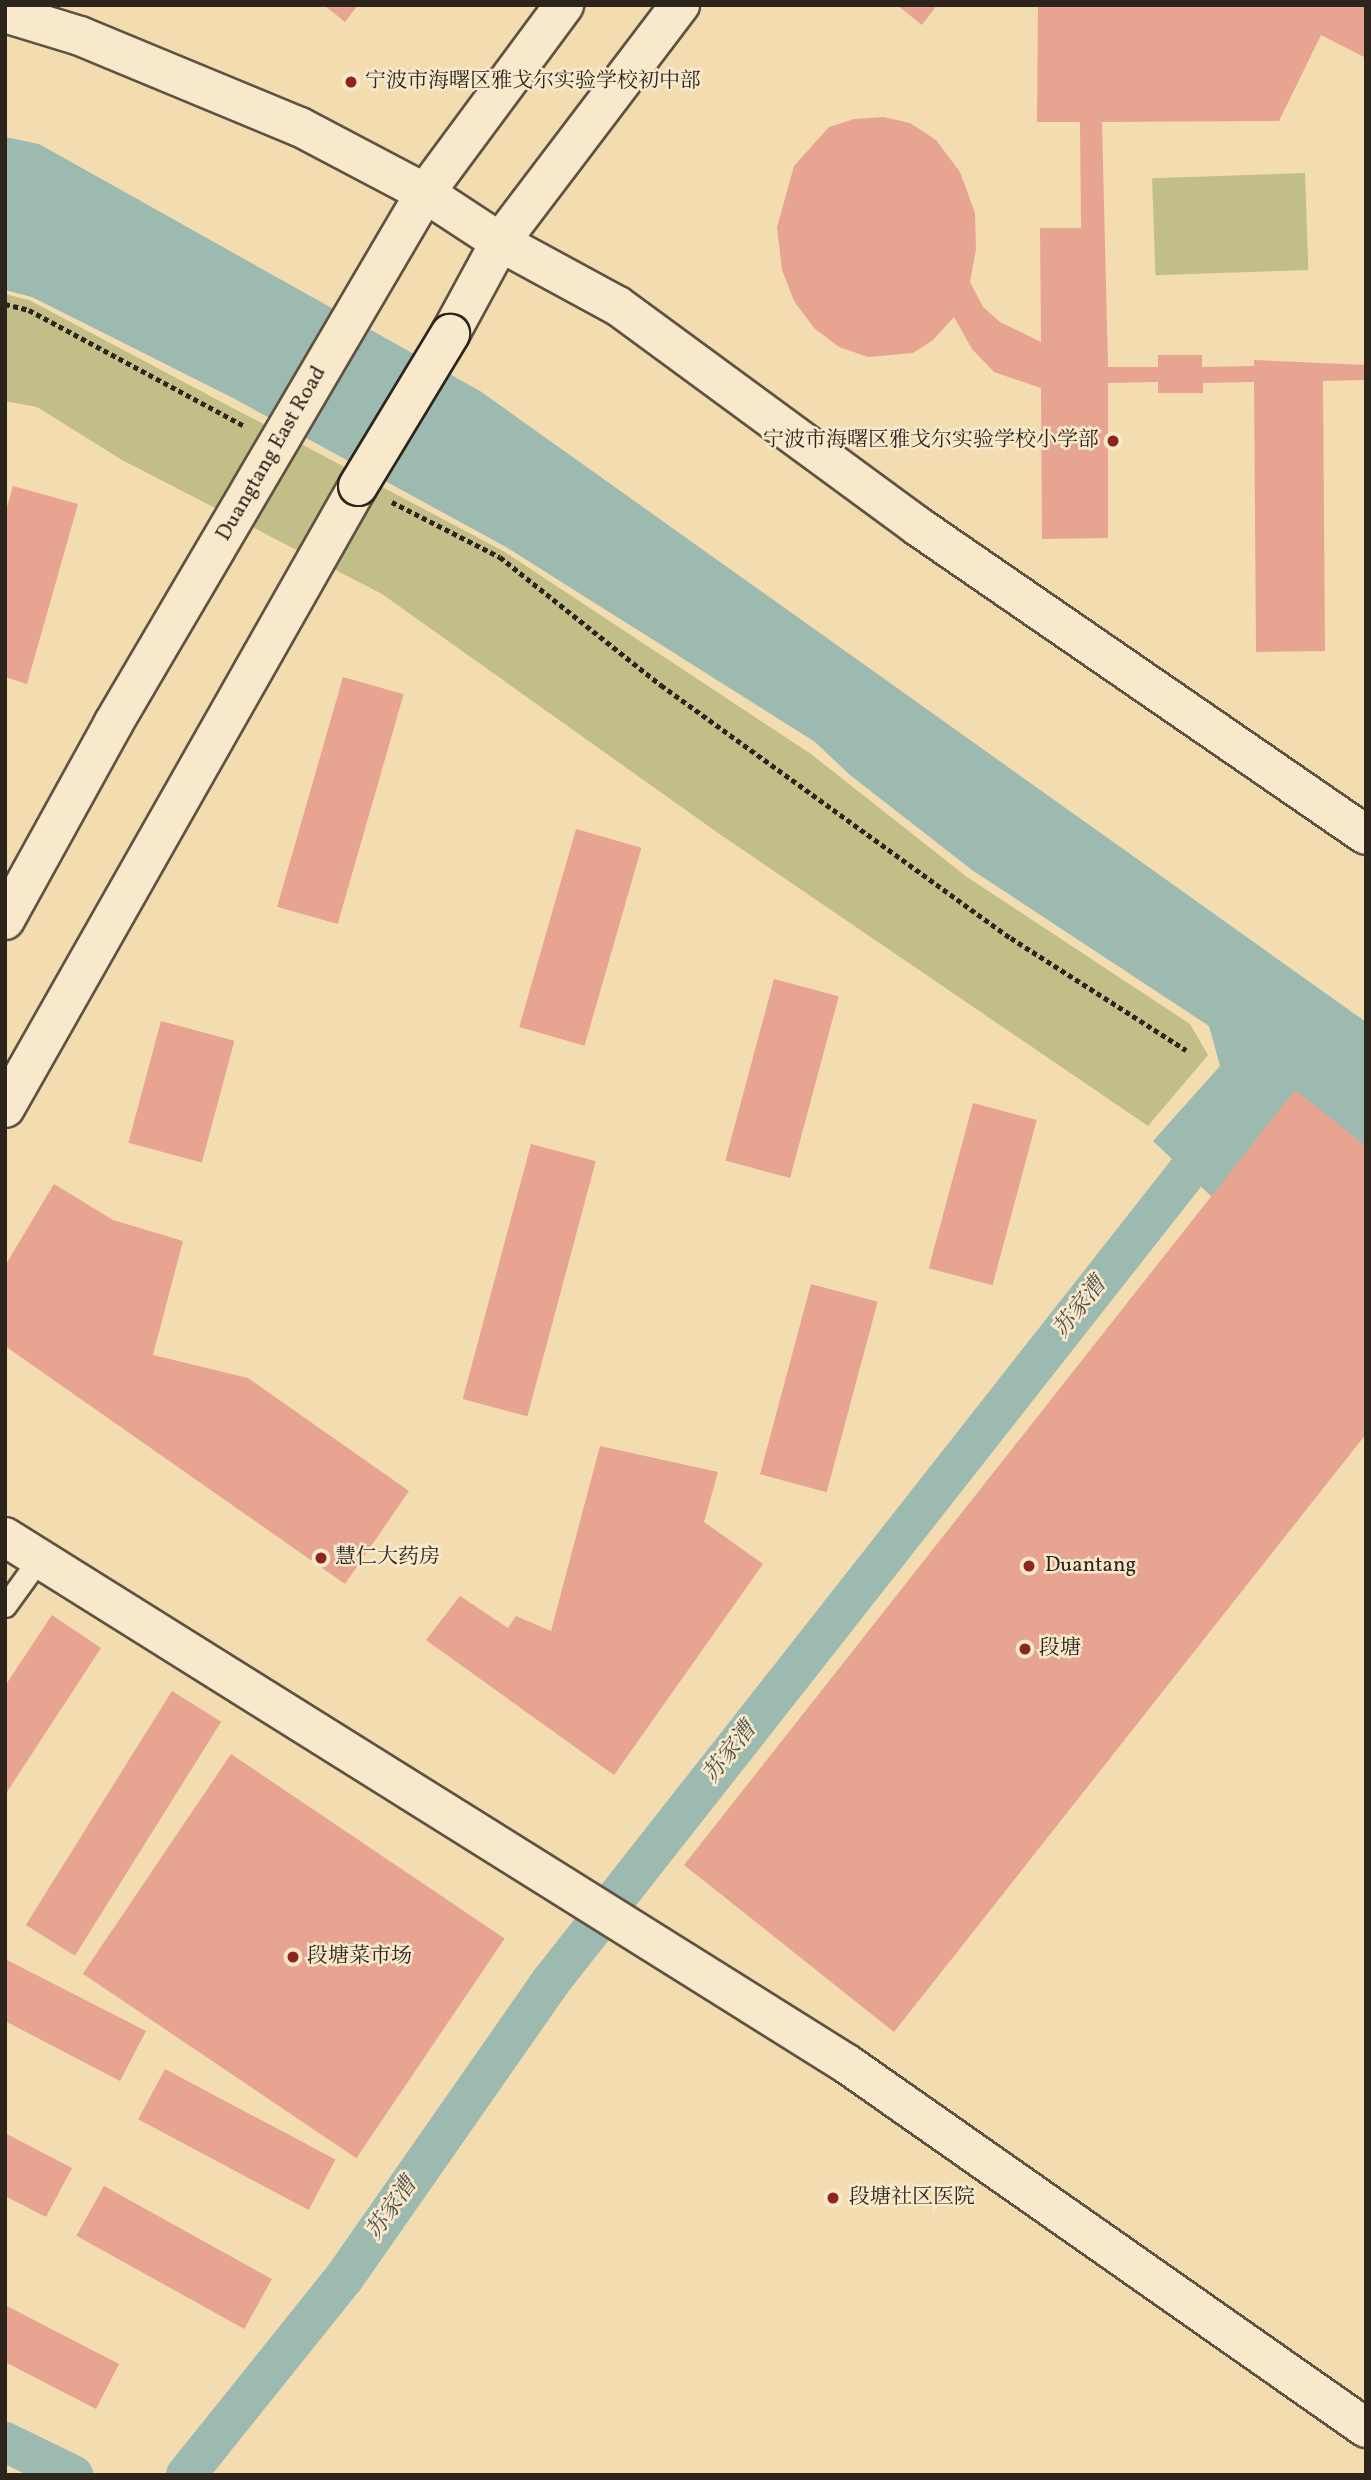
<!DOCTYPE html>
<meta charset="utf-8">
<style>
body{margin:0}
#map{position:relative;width:1371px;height:2480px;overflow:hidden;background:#f4dcb1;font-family:Vollkorn,"Noto Serif SC",serif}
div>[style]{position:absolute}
.green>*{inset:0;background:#c1bf87;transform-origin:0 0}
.water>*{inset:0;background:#9cbab0}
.canal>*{height:40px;margin:-20px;padding:0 20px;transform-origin:20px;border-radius:20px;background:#9cbab0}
.building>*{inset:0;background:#e7a490;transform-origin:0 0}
.path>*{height:4.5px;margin-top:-2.25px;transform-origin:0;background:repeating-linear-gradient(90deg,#2d251c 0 5px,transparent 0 8.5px)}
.roads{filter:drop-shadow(2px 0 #5f5341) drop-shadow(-2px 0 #5f5341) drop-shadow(0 2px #5f5341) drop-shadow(0 -2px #5f5341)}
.lane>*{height:21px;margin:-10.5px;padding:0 10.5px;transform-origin:10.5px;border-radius:10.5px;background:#f8e8cc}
.street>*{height:38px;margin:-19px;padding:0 19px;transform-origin:19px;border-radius:19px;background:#f8e8cc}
.secondary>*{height:38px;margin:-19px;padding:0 19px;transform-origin:19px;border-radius:19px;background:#f8e8cc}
.bridges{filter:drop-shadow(2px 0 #2d251c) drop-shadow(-2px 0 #2d251c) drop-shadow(0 2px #2d251c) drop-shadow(0 -2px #2d251c)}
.secondary-bridge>*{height:38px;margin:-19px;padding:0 19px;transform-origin:19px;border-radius:19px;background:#f8e8cc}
.dots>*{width:19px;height:19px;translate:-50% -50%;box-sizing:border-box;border:4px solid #f8e8cc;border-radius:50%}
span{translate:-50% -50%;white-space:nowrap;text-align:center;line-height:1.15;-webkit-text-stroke:5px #f8e8cc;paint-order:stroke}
.poi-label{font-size:21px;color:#2d251c}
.left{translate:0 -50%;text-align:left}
.right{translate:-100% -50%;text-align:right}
.street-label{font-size:21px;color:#2d251c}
.water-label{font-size:23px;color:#4e5248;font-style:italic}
.frame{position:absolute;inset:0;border:7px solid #2d251c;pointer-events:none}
</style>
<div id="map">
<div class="green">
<div style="left:1305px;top:173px;width:97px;height:153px;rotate:88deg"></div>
<div style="clip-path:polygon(5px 294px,29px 300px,505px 552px,811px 754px,967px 877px,1190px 1024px,1208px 1055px,1148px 1126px,718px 833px,382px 594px,122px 460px,37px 407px,5px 401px)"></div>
</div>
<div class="water">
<div style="clip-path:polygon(5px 137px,39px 144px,480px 391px,1366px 1022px,1366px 1183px,1214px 1199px,1153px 1141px,1220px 1066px,1209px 1026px,972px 870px,850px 775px,815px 742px,506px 547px,233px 398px,32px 297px,5px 290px)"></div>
</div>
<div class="canal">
<div style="left:5px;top:2442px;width:76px;rotate:25.9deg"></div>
<div style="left:186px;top:2475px;width:253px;rotate:-51.3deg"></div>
<div style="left:344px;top:2278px;width:363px;rotate:-55.1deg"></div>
<div style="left:552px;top:1980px;width:1082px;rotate:-51.83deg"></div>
</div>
<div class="building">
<div style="clip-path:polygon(324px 5px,358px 5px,345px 22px)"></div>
<div style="clip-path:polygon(897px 5px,937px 5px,922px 25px)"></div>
<div style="clip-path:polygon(1038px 5px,1366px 5px,1366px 58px,1321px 35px,1279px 121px,1102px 122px,1108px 367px,1158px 367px,1158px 355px,1202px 355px,1202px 367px,1254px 366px,1254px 360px,1366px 365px,1366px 380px,1323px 381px,1325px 651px,1256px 652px,1254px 382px,1203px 383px,1203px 393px,1158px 393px,1158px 382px,1108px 383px,1108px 538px,1042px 539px,1041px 388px,994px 372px,972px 349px,954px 317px,933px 340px,913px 353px,868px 357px,839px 347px,814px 328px,794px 301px,782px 270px,777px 227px,794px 166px,829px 127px,854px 119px,884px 117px,910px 123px,936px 140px,960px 172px,975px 213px,976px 249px,970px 282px,983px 307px,1000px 322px,1041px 342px,1040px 228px,1081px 228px,1080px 122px,1037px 122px)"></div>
<div style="clip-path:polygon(13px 486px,78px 504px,27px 684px,5px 677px,5px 514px)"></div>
<div style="left:343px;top:677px;width:63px;height:239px;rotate:16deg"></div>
<div style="left:576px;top:829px;width:68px;height:206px;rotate:16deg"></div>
<div style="left:774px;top:979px;width:67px;height:188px;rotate:15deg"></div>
<div style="left:161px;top:1021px;width:76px;height:126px;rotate:15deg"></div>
<div style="clip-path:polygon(1295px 1090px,1366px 1146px,1366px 1434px,894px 2032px,684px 1865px)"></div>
<div style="left:973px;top:1103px;width:66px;height:171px;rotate:15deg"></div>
<div style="left:531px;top:1144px;width:67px;height:264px;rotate:15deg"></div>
<div style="clip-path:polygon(54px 1184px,113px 1220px,183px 1241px,153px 1355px,248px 1378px,409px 1491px,345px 1584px,5px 1346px,5px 1266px)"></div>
<div style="left:811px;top:1284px;width:69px;height:197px;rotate:15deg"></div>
<div style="clip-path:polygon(600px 1446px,718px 1472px,704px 1522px,763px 1564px,614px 1775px,426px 1640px,460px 1596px,508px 1628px,516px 1616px,551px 1631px)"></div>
<div style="clip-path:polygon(52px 1615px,101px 1648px,5px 1795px,5px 1686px)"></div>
<div style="left:172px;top:1691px;width:58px;height:276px;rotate:32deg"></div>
<div style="left:231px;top:1754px;width:330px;height:265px;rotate:34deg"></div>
<div style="clip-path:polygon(5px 1959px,146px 2031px,120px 2081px,5px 2021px)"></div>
<div style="left:165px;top:2069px;width:193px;height:57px;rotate:28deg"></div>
<div style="clip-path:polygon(5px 2133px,72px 2168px,46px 2217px,5px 2196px)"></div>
<div style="left:104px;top:2186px;width:192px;height:57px;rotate:29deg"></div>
<div style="clip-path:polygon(5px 2305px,119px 2364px,96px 2409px,5px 2362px)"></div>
</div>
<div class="path">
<div style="left:5px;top:304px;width:25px;rotate:14deg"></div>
<div style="left:29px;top:310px;width:244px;rotate:28.3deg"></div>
<div style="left:392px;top:502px;width:121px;rotate:27deg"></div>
<div style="left:500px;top:557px;width:206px;rotate:38.5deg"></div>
<div style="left:661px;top:685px;width:432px;rotate:35.9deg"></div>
<div style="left:1011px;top:938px;width:208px;rotate:32.6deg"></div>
</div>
<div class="roads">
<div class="lane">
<div style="left:5px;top:1606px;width:58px;rotate:-54.1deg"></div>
</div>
<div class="street">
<div style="left:5px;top:13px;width:78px;rotate:17deg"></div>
<div style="left:80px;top:36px;width:238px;rotate:22.5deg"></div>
<div style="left:300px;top:127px;width:141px;rotate:27.8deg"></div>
<div style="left:425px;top:193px;width:90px;rotate:33.2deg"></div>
<div style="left:500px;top:242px;width:134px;rotate:28.5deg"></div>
<div style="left:618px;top:306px;width:370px;rotate:36.3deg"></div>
<div style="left:916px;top:525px;width:546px;rotate:34.56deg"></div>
</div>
<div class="secondary">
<div style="left:450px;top:334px;width:105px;rotate:-61.5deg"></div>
<div style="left:500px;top:242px;width:298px;rotate:-52.8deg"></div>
<div style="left:5px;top:920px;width:224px;rotate:-61.1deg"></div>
<div style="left:113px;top:724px;width:616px;rotate:-59.56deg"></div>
<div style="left:425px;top:193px;width:234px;rotate:-53.5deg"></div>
<div style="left:5px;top:1108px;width:715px;rotate:-60.42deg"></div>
<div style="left:5px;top:1537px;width:993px;rotate:32.04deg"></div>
<div style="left:847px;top:2064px;width:634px;rotate:35.04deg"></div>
</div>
</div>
<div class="bridges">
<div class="secondary-bridge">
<div style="left:358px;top:486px;width:178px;rotate:-58.8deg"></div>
</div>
</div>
<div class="dots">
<div style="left:351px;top:82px;background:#8f2418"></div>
<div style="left:1113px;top:441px;background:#8f2418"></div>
<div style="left:321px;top:1558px;background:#8f2418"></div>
<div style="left:1029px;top:1566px;background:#8f2418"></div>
<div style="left:1025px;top:1649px;background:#8f2418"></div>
<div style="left:293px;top:1957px;background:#8f2418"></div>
<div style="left:833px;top:2198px;background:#8f2418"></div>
</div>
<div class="poi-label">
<span class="left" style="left:365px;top:82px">宁波市海曙区雅戈尔实验学校初中部</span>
<span class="right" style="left:1099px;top:441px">宁波市海曙区雅戈尔实验学校小学部</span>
<span class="left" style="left:335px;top:1558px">慧仁大药房</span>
<span class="left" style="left:1045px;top:1566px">Duantang</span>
<span class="left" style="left:1039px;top:1649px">段塘</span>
<span class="left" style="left:307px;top:1957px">段塘菜市场</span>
<span class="left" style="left:849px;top:2198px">段塘社区医院</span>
</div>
<div class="street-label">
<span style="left:272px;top:454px;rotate:-60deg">Duangtang East Road</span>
</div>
<div class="water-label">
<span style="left:1080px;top:1308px;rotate:-52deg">苏家漕</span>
<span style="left:730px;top:1753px;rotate:-52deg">苏家漕</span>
<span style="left:392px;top:2209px;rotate:-55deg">苏家漕</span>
</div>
<div class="frame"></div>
</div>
